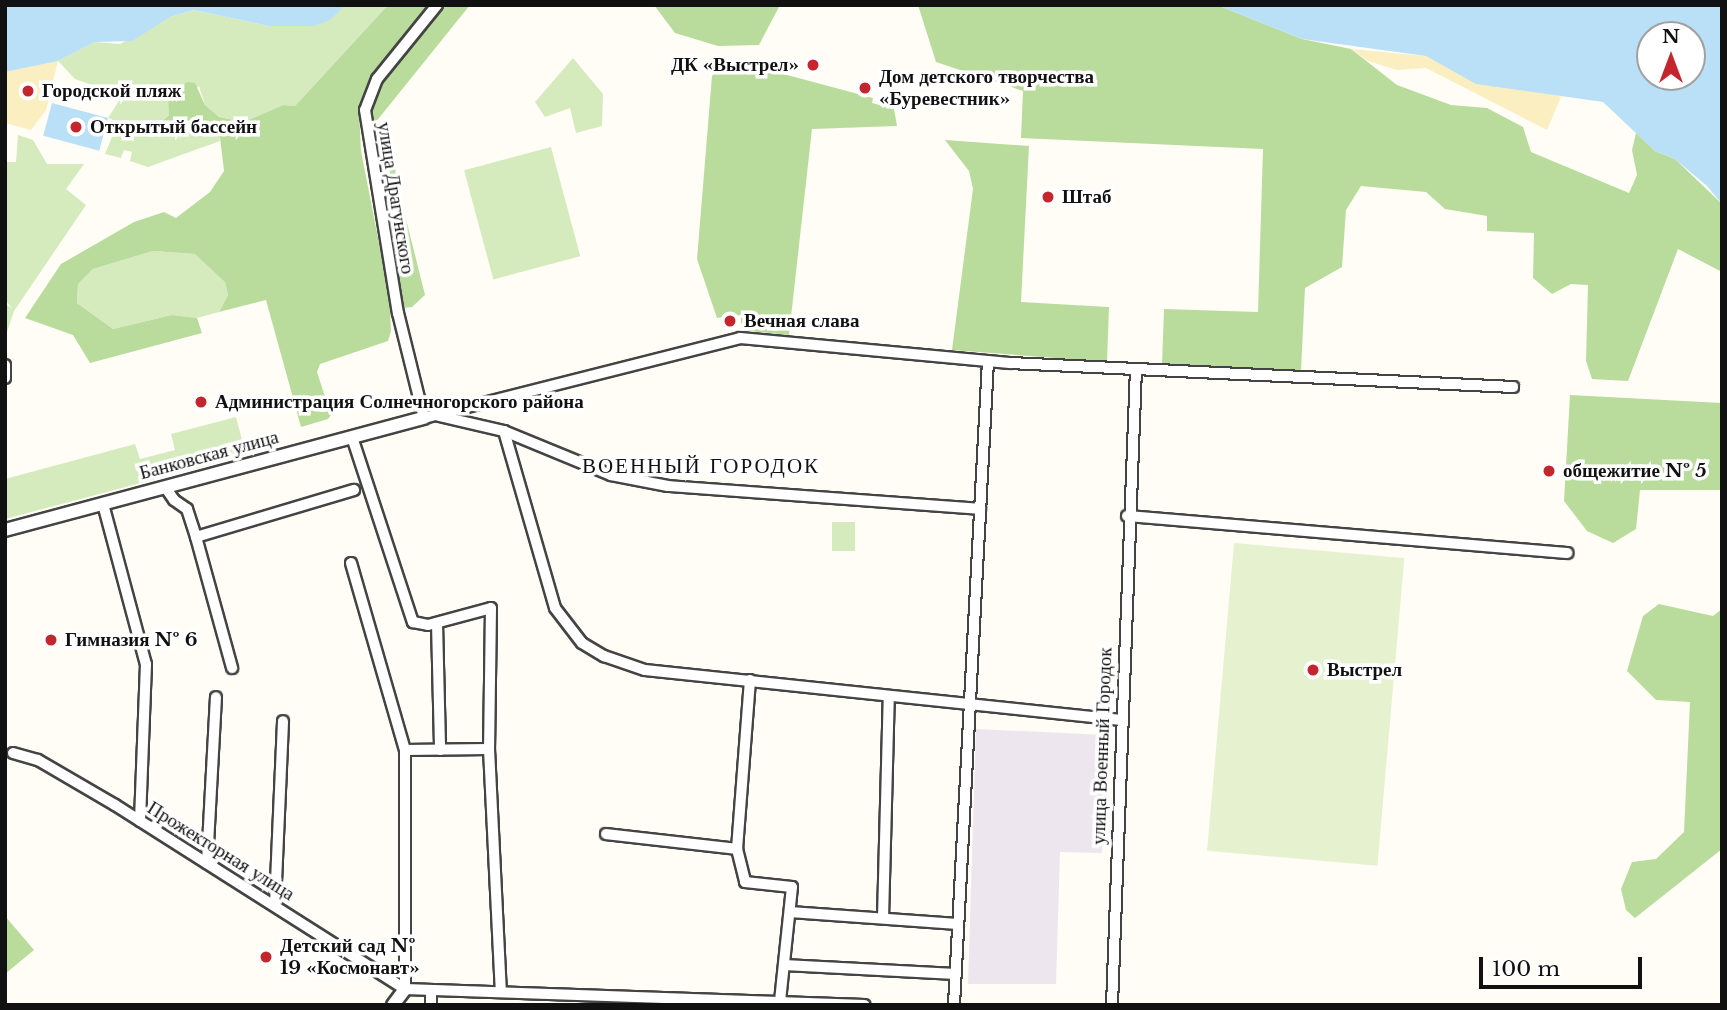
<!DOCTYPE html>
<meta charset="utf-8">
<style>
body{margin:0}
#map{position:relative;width:1727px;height:1010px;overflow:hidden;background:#fffdf5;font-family:"Libre Baskerville",serif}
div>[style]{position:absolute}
.industrial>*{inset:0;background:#eee6ef}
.green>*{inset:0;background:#d5ebbd;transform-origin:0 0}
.forest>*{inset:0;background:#b9dc9c}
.sand>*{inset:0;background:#fbeec1}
.pitch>*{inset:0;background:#e6f2cf;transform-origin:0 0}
.water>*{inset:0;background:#b9e0f7;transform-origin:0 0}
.roads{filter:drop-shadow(2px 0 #444) drop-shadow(-2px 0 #444) drop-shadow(0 2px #444) drop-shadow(0 -2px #444)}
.minor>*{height:10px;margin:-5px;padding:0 5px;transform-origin:5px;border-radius:5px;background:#fff}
.tertiary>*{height:12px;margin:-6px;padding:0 6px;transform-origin:6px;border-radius:6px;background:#fff}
.dots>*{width:19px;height:19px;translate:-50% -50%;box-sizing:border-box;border:4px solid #fff;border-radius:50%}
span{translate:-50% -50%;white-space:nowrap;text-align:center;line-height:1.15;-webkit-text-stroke:7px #fff;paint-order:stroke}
.poi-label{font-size:19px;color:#111;font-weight:700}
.right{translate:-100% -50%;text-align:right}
.left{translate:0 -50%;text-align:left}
.street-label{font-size:19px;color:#111}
.neighbourhood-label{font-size:21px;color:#111;letter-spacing:2px}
.frame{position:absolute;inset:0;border:7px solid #111;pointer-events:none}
.north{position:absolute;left:1636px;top:21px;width:70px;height:70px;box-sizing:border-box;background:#fff;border:2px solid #a0a0a0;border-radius:50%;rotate:0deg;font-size:19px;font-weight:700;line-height:28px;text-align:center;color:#111}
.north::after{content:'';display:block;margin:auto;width:24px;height:32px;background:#c4262e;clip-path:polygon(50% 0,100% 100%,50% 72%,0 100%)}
.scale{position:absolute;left:1479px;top:957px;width:163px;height:32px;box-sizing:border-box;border:4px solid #111;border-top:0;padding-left:9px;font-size:21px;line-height:24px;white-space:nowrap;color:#111;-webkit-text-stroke:5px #fff;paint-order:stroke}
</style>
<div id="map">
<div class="industrial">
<div style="clip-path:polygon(976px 729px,1107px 735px,1102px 853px,1060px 852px,1056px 984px,968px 984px)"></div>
</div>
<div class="green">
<div style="clip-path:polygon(345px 5px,388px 5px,295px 106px,283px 105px,245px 122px,219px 117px,205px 105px,199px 86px,161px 122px,219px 129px,220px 141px,148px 167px,130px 161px,132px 152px,124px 150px,121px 158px,105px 154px,118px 122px,108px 118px,122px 96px,75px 79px,58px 61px,95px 42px,120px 44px,170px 17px,194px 10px,269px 26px,288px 26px)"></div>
<div style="clip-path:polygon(573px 58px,603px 94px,602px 126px,576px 133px,570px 108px,545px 117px,535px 102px)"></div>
<div style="clip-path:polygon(18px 135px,33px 140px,47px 164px,84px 164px,66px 189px,86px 205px,14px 311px,5px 338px,5px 304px,12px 308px,5px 300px,5px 162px,16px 162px)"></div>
<div style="left:551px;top:147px;width:113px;height:90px;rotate:75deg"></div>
<div style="clip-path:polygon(153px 251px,195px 254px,213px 267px,225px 282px,228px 295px,219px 312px,197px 318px,172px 315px,113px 329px,77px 303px,78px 284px,93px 269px)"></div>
<div style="clip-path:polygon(236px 417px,246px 455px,5px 519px,5px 479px,135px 444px,140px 459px,175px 450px,171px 434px)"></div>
<div style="left:832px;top:522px;width:23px;height:29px"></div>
</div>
<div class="forest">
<div style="clip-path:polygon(388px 5px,433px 5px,372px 78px,359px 109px,361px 151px,389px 294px,391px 331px,388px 341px,320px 364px,317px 372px,331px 415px,328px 419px,301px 427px,266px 300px,219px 312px,228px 295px,225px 282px,195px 254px,153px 251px,93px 269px,78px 284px,77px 303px,113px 329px,172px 315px,197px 318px,202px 333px,90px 363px,73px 335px,25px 318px,61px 264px,134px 222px,164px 212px,176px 218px,210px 192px,224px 171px,219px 129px,160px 123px,169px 115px,168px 93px,188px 82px,195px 83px,205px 105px,219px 117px,244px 122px,283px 105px,295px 106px)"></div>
<div style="clip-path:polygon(442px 5px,470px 5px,371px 128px,368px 114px,377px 86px)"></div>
<div style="clip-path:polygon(654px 5px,780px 5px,759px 45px,718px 46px,675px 33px)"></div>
<div style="clip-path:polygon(918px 5px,1217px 5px,1302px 39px,1351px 49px,1397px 85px,1451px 105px,1487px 108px,1523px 127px,1531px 152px,1629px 193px,1637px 175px,1632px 150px,1636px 133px,1655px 151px,1675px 159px,1722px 204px,1722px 272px,1678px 249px,1628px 381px,1592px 379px,1586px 361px,1588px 285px,1571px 284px,1552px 294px,1533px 278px,1534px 233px,1487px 231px,1487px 216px,1445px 209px,1426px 192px,1361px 186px,1346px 210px,1342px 267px,1305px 288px,1301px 371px,1162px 364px,1164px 309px,1258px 312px,1263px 149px,1021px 138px,1023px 91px,936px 62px)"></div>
<div style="clip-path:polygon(735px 61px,873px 98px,872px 103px,894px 109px,897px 126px,812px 129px,789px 335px,741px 330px,741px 315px,717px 318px,697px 259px,712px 76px,721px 64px)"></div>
<div style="clip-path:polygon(381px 135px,391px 136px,397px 183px,425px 295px,412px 307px,403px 308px,374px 147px)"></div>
<div style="clip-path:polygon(945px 140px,1029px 146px,1021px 302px,1109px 307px,1107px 362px,952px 350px,973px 189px,969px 171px)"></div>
<div style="clip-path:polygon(1570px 395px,1722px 403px,1722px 490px,1640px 490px,1636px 529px,1613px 543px,1587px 531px,1564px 501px)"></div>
<div style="clip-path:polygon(1659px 604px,1713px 616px,1722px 609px,1722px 849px,1635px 918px,1626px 910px,1621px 889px,1632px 862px,1656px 859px,1684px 832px,1690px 702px,1656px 700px,1627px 671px,1643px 616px)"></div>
<div style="clip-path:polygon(5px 916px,34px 950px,5px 974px)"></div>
</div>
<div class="sand">
<div style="clip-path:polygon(1351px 49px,1426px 56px,1561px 97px,1547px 130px,1426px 68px,1397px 70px,1368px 61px)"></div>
<div style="clip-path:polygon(58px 61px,46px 110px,31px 130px,5px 123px,5px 72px)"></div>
</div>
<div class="pitch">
<div style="left:1234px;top:543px;width:171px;height:309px;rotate:5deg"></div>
</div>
<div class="water">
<div style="clip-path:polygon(5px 5px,345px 5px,330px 20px,314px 26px,269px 26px,194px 10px,170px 17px,132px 41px,95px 42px,58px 61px,5px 72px)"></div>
<div style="clip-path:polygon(evenodd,1217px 5px,1722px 5px,1722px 204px,1707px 186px,1675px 159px,1655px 151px,1603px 102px,1476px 84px,1426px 56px,1302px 39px,1217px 5px,1650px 35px,1692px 35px,1692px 77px,1650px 77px,1650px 35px)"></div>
<div style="left:52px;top:103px;width:58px;height:34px;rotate:15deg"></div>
</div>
<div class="roads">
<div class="minor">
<div style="left:437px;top:5px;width:95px;rotate:129deg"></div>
<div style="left:377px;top:79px;width:33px;rotate:111deg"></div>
<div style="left:365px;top:110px;width:206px;rotate:80.8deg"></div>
<div style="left:398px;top:313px;width:108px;rotate:76.1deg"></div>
<div style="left:424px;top:418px;width:326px;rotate:-14.2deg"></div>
<div style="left:740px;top:338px;width:271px;rotate:5.3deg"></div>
<div style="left:1010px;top:363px;width:504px;rotate:2.73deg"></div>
<div style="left:5px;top:365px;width:13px;rotate:90deg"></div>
<div style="left:439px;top:416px;width:67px;rotate:13deg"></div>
<div style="left:504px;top:431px;width:116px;rotate:22.4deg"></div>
<div style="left:611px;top:475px;width:58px;rotate:10.9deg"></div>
<div style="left:668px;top:486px;width:313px;rotate:4.2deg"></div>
<div style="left:504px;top:431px;width:184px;rotate:73.9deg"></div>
<div style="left:555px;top:608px;width:44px;rotate:52.4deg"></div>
<div style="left:582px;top:643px;width:26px;rotate:31deg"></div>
<div style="left:604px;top:656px;width:43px;rotate:18.9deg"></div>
<div style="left:645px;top:670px;width:479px;rotate:6deg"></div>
<div style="left:352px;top:437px;width:195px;rotate:71.8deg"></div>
<div style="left:413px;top:622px;width:15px;rotate:11deg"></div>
<div style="left:428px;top:625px;width:65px;rotate:-15.1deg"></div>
<div style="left:491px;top:608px;width:141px;rotate:90.8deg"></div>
<div style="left:489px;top:749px;width:242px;rotate:87.2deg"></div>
<div style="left:165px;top:487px;width:16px;rotate:55deg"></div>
<div style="left:174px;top:500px;width:16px;rotate:35deg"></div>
<div style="left:187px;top:509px;width:29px;rotate:72deg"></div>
<div style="left:196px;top:537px;width:165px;rotate:-16.6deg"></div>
<div style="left:103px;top:504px;width:166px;rotate:75deg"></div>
<div style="left:146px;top:664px;width:157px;rotate:92.2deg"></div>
<div style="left:1127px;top:516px;width:442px;rotate:4.8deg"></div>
<div style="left:196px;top:537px;width:136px;rotate:74.6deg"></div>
<div style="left:351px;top:563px;width:195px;rotate:73.9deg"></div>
<div style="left:405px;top:750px;width:239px;rotate:90deg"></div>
<div style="left:437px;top:623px;width:127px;rotate:88.6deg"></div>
<div style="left:750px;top:680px;width:169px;rotate:94.4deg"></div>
<div style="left:737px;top:849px;width:34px;rotate:76deg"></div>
<div style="left:745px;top:882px;width:47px;rotate:6.1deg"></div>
<div style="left:792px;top:887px;width:115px;rotate:96deg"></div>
<div style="left:405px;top:750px;width:84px;rotate:-0.7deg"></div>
<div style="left:13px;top:753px;width:26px;rotate:16deg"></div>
<div style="left:38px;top:760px;width:89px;rotate:30.3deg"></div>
<div style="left:115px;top:805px;width:343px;rotate:32.4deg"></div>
<div style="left:606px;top:834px;width:132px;rotate:6.5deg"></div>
<div style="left:207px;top:863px;width:166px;rotate:-86.9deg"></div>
<div style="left:275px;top:905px;width:184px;rotate:-87.5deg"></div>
<div style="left:790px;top:912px;width:168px;rotate:4.1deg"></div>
<div style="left:883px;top:918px;width:222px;rotate:-88.5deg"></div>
<div style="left:784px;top:965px;width:172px;rotate:3deg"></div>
<div style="left:405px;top:989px;width:460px;rotate:2deg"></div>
<div style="left:431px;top:1005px;width:15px;rotate:-90deg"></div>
<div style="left:954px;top:1005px;width:645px;rotate:-86.98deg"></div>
<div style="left:1112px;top:1005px;width:636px;rotate:-87.84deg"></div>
</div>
<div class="tertiary">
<div style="left:5px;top:530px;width:434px;rotate:-15deg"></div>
<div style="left:393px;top:1005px;width:20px;rotate:-53deg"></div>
</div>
</div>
<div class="dots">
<div style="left:813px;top:65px;background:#c4262e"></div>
<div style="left:865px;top:88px;background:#c4262e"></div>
<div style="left:28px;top:91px;background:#c4262e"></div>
<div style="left:76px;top:127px;background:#c4262e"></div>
<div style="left:1048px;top:197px;background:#c4262e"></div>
<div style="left:730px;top:321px;background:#c4262e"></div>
<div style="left:201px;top:402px;background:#c4262e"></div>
<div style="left:1549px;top:471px;background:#c4262e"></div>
<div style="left:51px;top:640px;background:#c4262e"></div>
<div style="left:1313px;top:670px;background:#c4262e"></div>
<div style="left:266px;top:957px;background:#c4262e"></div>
</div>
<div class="poi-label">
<span class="right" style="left:799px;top:65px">ДК «Выстрел»</span>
<span class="left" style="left:879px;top:88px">Дом детского творчества<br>«Буревестник»</span>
<span class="left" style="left:42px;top:91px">Городской пляж</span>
<span class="left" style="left:90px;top:127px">Открытый бассейн</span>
<span class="left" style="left:1062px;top:197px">Штаб</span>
<span class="left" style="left:744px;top:321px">Вечная слава</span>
<span class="left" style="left:215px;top:402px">Администрация Солнечногорского района</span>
<span class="left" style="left:1563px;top:471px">общежитие № 5</span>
<span class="left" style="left:65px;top:640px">Гимназия № 6</span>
<span class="left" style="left:1327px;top:670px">Выстрел</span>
<span class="left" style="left:280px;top:957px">Детский сад №<br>19 «Космонавт»</span>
</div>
<div class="street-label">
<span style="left:396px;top:198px;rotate:81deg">улица Драгунского</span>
<span style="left:209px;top:455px;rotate:-15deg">Банковская улица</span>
<span style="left:1102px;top:746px;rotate:-88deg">улица Военный Городок</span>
<span style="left:221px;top:851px;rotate:32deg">Прожекторная улица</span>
</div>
<div class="neighbourhood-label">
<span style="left:701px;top:466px">ВОЕННЫЙ ГОРОДОК</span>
</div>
<div class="frame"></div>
<div class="north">N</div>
<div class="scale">100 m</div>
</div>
